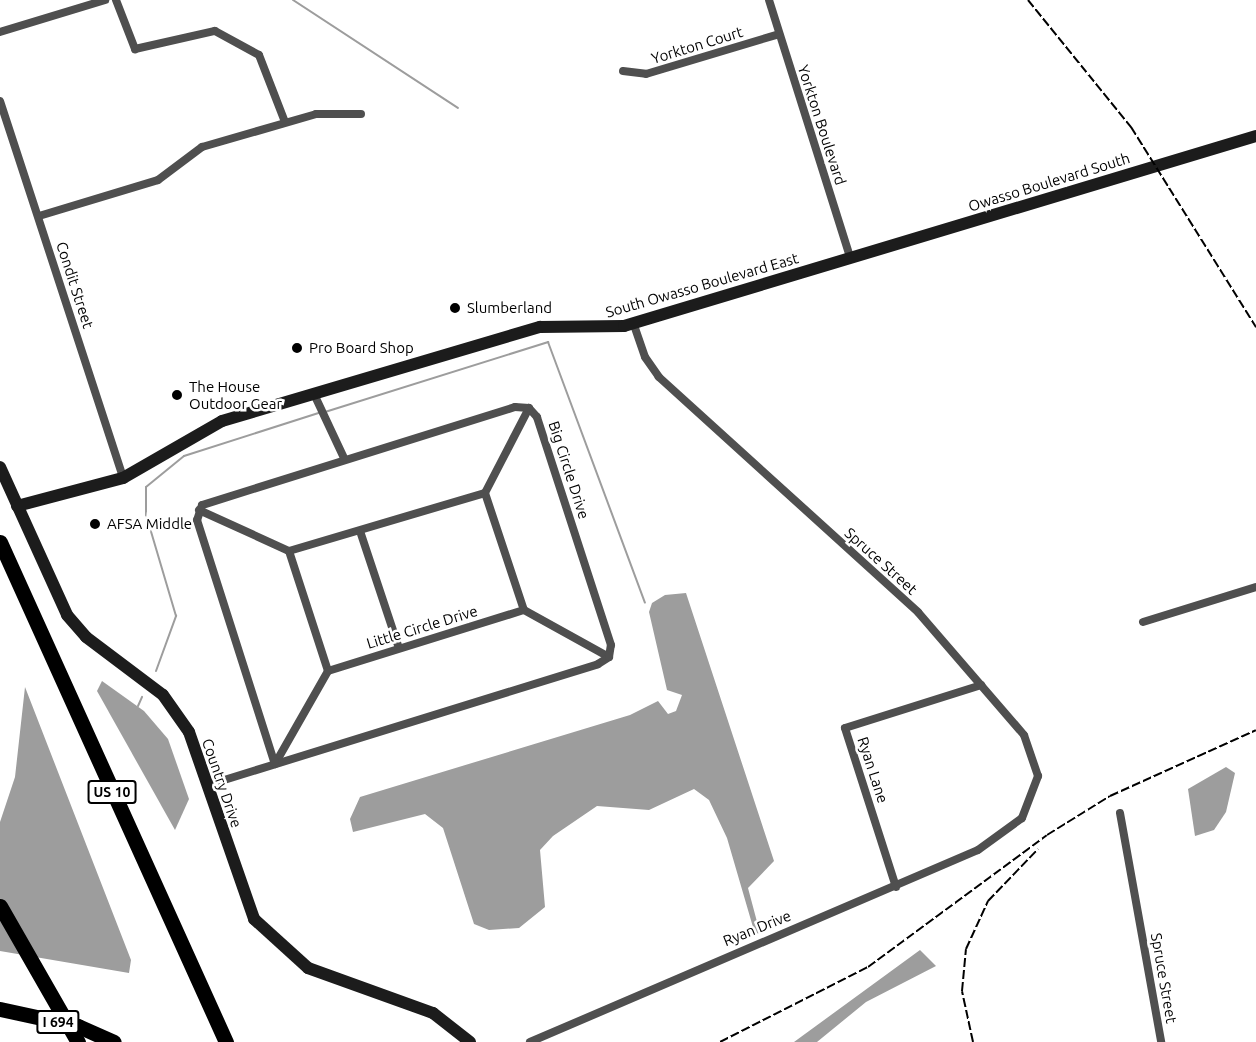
<!DOCTYPE html>
<style>
body{margin:0}
#map{position:relative;width:1256px;height:1042px;overflow:hidden;background:#fff;font-family:Ubuntu,sans-serif}
div>[style]{position:absolute}
.water>*{inset:0;background:#9d9d9d}
.stream>*{height:2px;margin:-1px;padding:0 1px;transform-origin:1px;border-radius:1px;background:#9d9d9d}
.street>*{height:8px;margin:-4px;padding:0 4px;transform-origin:4px;border-radius:4px;background:#4f4f4f}
.secondary>*{height:12px;margin:-6px;padding:0 6px;transform-origin:6px;border-radius:6px;background:#1c1c1c}
.highway>*{height:15px;margin:-7.5px;padding:0 7.5px;transform-origin:7.5px;border-radius:7.5px;background:#000}
.rail>*{height:2px;margin-top:-1px;transform-origin:0;background:repeating-linear-gradient(90deg,#000 0 9px,transparent 0 12px)}
.dots>*{width:16px;height:16px;translate:-50% -50%;box-sizing:border-box;border:3px solid #fff;border-radius:50%}
span{translate:-50% -50%;white-space:nowrap;text-align:center;line-height:1.15;-webkit-text-stroke:5px #fff;paint-order:stroke}
.shield-label span{padding:2px 4px;background:#fff;border:2px solid;border-radius:4px;-webkit-text-stroke-width:0}
.shield-label{font-size:14px;color:#000;font-weight:700}
.street-label{font-size:15px;color:#000}
.poi-label{font-size:15px;color:#000}
.left{translate:0 -50%;text-align:left}
</style>
<div id="map">
<div class="water">
<div style="clip-path:polygon(686px 593px,774px 861px,748px 888px,760px 933px,755px 934px,727px 838px,709px 800px,694px 789px,649px 810px,597px 806px,553px 836px,540px 850px,545px 907px,519px 928px,489px 930px,474px 924px,443px 828px,425px 814px,353px 832px,350px 819px,360px 797px,630px 715px,658px 701px,668px 714px,676px 711px,682px 695px,667px 690px,649px 612px,652px 603px,665px 595px)"></div>
<div style="clip-path:polygon(102px 681px,144px 711px,168px 739px,189px 799px,175px 830px,97px 691px)"></div>
<div style="clip-path:polygon(25px 687px,131px 960px,129px 973px,0 951px,0 822px,15px 777px)"></div>
<div style="clip-path:polygon(1226px 767px,1235px 773px,1226px 812px,1214px 830px,1195px 836px,1188px 789px)"></div>
<div style="clip-path:polygon(920px 950px,936px 966px,866px 1002px,817px 1042px,794px 1042px)"></div>
</div>
<div class="stream">
<div style="left:293px;top:0;width:197px;rotate:33.2deg"></div>
<div style="left:325px;top:412px;width:234px;rotate:-17.4deg"></div>
<div style="left:548px;top:342px;width:278px;rotate:69.6deg"></div>
<div style="left:156px;top:671px;width:59px;rotate:-70deg"></div>
<div style="left:176px;top:616px;width:105px;rotate:-106.5deg"></div>
<div style="left:146px;top:515px;width:28px;rotate:-90deg"></div>
<div style="left:146px;top:487px;width:49px;rotate:-39.2deg"></div>
<div style="left:184px;top:456px;width:142px;rotate:-17.7deg"></div>
<div style="left:138px;top:706px;width:10px;rotate:-66deg"></div>
</div>
<div class="street">
<div style="left:116px;top:0;width:53px;rotate:68.8deg"></div>
<div style="left:135px;top:49px;width:82px;rotate:-12.7deg"></div>
<div style="left:215px;top:31px;width:50px;rotate:28.6deg"></div>
<div style="left:259px;top:55px;width:72px;rotate:68.8deg"></div>
<div style="left:769px;top:0;width:269px;rotate:72.5deg"></div>
<div style="left:0;top:32px;width:110px;rotate:-16.9deg"></div>
<div style="left:623px;top:71px;width:23px;rotate:7deg"></div>
<div style="left:646px;top:74px;width:139px;rotate:-16.7deg"></div>
<div style="left:0;top:101px;width:397px;rotate:71.9deg"></div>
<div style="left:39px;top:216px;width:124px;rotate:-16.8deg"></div>
<div style="left:158px;top:180px;width:55px;rotate:-36.9deg"></div>
<div style="left:202px;top:147px;width:119px;rotate:-16.1deg"></div>
<div style="left:316px;top:114px;width:45px"></div>
<div style="left:314px;top:394px;width:71px;rotate:64.9deg"></div>
<div style="left:529px;top:408px;width:96px;rotate:117.4deg"></div>
<div style="left:485px;top:493px;width:123px;rotate:71.6deg"></div>
<div style="left:524px;top:610px;width:97px;rotate:28.9deg"></div>
<div style="left:199px;top:510px;width:99px;rotate:24.5deg"></div>
<div style="left:289px;top:551px;width:204px;rotate:-16.5deg"></div>
<div style="left:360px;top:531px;width:123px;rotate:71.6deg"></div>
<div style="left:289px;top:551px;width:126px;rotate:72deg"></div>
<div style="left:1143px;top:622px;width:118px;rotate:-17.2deg"></div>
<div style="left:275px;top:764px;width:107px;rotate:-60.3deg"></div>
<div style="left:328px;top:671px;width:205px;rotate:-17.3deg"></div>
<div style="left:208px;top:785px;width:408px;rotate:-17.2deg"></div>
<div style="left:598px;top:664px;width:13px;rotate:-32deg"></div>
<div style="left:609px;top:657px;width:12px;rotate:-81deg"></div>
<div style="left:611px;top:645px;width:240px;rotate:-108deg"></div>
<div style="left:537px;top:417px;width:12px;rotate:-132deg"></div>
<div style="left:529px;top:408px;width:14px;rotate:-176deg"></div>
<div style="left:515px;top:407px;width:328px;rotate:162.6deg"></div>
<div style="left:202px;top:505px;width:16px;rotate:108deg"></div>
<div style="left:197px;top:520px;width:256px;rotate:72.3deg"></div>
<div style="left:1120px;top:813px;width:233px;rotate:79.8deg"></div>
<div style="left:896px;top:887px;width:167px;rotate:-107.8deg"></div>
<div style="left:845px;top:728px;width:143px;rotate:-17.5deg"></div>
<div style="left:530px;top:1042px;width:487px;rotate:-23.2deg"></div>
<div style="left:978px;top:850px;width:54px;rotate:-36deg"></div>
<div style="left:1022px;top:818px;width:45px;rotate:-69.1deg"></div>
<div style="left:1038px;top:776px;width:43px;rotate:-108.9deg"></div>
<div style="left:1024px;top:735px;width:162px;rotate:-130.8deg"></div>
<div style="left:918px;top:612px;width:350px;rotate:-137.8deg"></div>
<div style="left:659px;top:377px;width:24px;rotate:-125deg"></div>
<div style="left:645px;top:357px;width:36px;rotate:-109deg"></div>
</div>
<div class="secondary">
<div style="left:0;top:467px;width:162px;rotate:65.6deg"></div>
<div style="left:67px;top:615px;width:29px;rotate:49deg"></div>
<div style="left:86px;top:637px;width:96px;rotate:37deg"></div>
<div style="left:163px;top:695px;width:45px;rotate:54.9deg"></div>
<div style="left:189px;top:732px;width:198px;rotate:70.8deg"></div>
<div style="left:254px;top:919px;width:73px;rotate:42.2deg"></div>
<div style="left:308px;top:968px;width:133px;rotate:19.8deg"></div>
<div style="left:433px;top:1013px;width:47px;rotate:38.1deg"></div>
<div style="left:17px;top:506px;width:110px;rotate:-14.8deg"></div>
<div style="left:123px;top:478px;width:114px;rotate:-29.9deg"></div>
<div style="left:222px;top:421px;width:332px;rotate:-16.5deg"></div>
<div style="left:540px;top:327px;width:84px;rotate:-0.7deg"></div>
<div style="left:624px;top:326px;width:660px;rotate:-16.73deg"></div>
</div>
<div class="highway">
<div style="left:0;top:542px;width:549px;rotate:65.68deg"></div>
<div style="left:0;top:906px;width:157px;rotate:60.2deg"></div>
<div style="left:0;top:1009px;width:80px;rotate:12.3deg"></div>
<div style="left:78px;top:1026px;width:39px;rotate:24deg"></div>
</div>
<div class="rail">
<div style="left:1028px;top:0;width:164px;rotate:51deg"></div>
<div style="left:1131px;top:127px;width:236px;rotate:58deg"></div>
<div style="left:720px;top:1042px;width:166px;rotate:-26.9deg"></div>
<div style="left:868px;top:967px;width:222px;rotate:-36.4deg"></div>
<div style="left:1047px;top:835px;width:74px;rotate:-31.8deg"></div>
<div style="left:1110px;top:796px;width:160px;rotate:-24.3deg"></div>
<div style="left:973px;top:1042px;width:52px;rotate:-102.2deg"></div>
<div style="left:962px;top:991px;width:42px;rotate:-84.6deg"></div>
<div style="left:966px;top:949px;width:53px;rotate:-65.4deg"></div>
<div style="left:988px;top:901px;width:72px;rotate:-46.1deg"></div>
</div>
<div class="dots">
<div style="left:455px;top:308px;background:#000"></div>
<div style="left:297px;top:348px;background:#000"></div>
<div style="left:177px;top:395px;background:#000"></div>
<div style="left:95px;top:524px;background:#000"></div>
</div>
<div class="shield-label">
<span style="left:112px;top:792px">US 10</span>
<span style="left:58px;top:1022px">I 694</span>
</div>
<div class="street-label">
<span style="left:697px;top:45px;rotate:-17deg">Yorkton Court</span>
<span style="left:822px;top:125px;rotate:72deg">Yorkton Boulevard</span>
<span style="left:1049px;top:182px;rotate:-17deg">Owasso Boulevard South</span>
<span style="left:75px;top:285px;rotate:72deg">Condit Street</span>
<span style="left:702px;top:285px;rotate:-16deg">South Owasso Boulevard East</span>
<span style="left:569px;top:470px;rotate:72deg">Big Circle Drive</span>
<span style="left:881px;top:561px;rotate:42deg">Spruce Street</span>
<span style="left:422px;top:627px;rotate:-17deg">Little Circle Drive</span>
<span style="left:873px;top:770px;rotate:72deg">Ryan Lane</span>
<span style="left:222px;top:783px;rotate:71deg">Country Drive</span>
<span style="left:757px;top:928px;rotate:-22deg">Ryan Drive</span>
<span style="left:1164px;top:978px;rotate:80deg">Spruce Street</span>
</div>
<div class="poi-label">
<span class="left" style="left:467px;top:308px">Slumberland</span>
<span class="left" style="left:309px;top:348px">Pro Board Shop</span>
<span class="left" style="left:189px;top:395px">The House<br>Outdoor Gear</span>
<span class="left" style="left:107px;top:524px">AFSA Middle</span>
</div>
</div>
